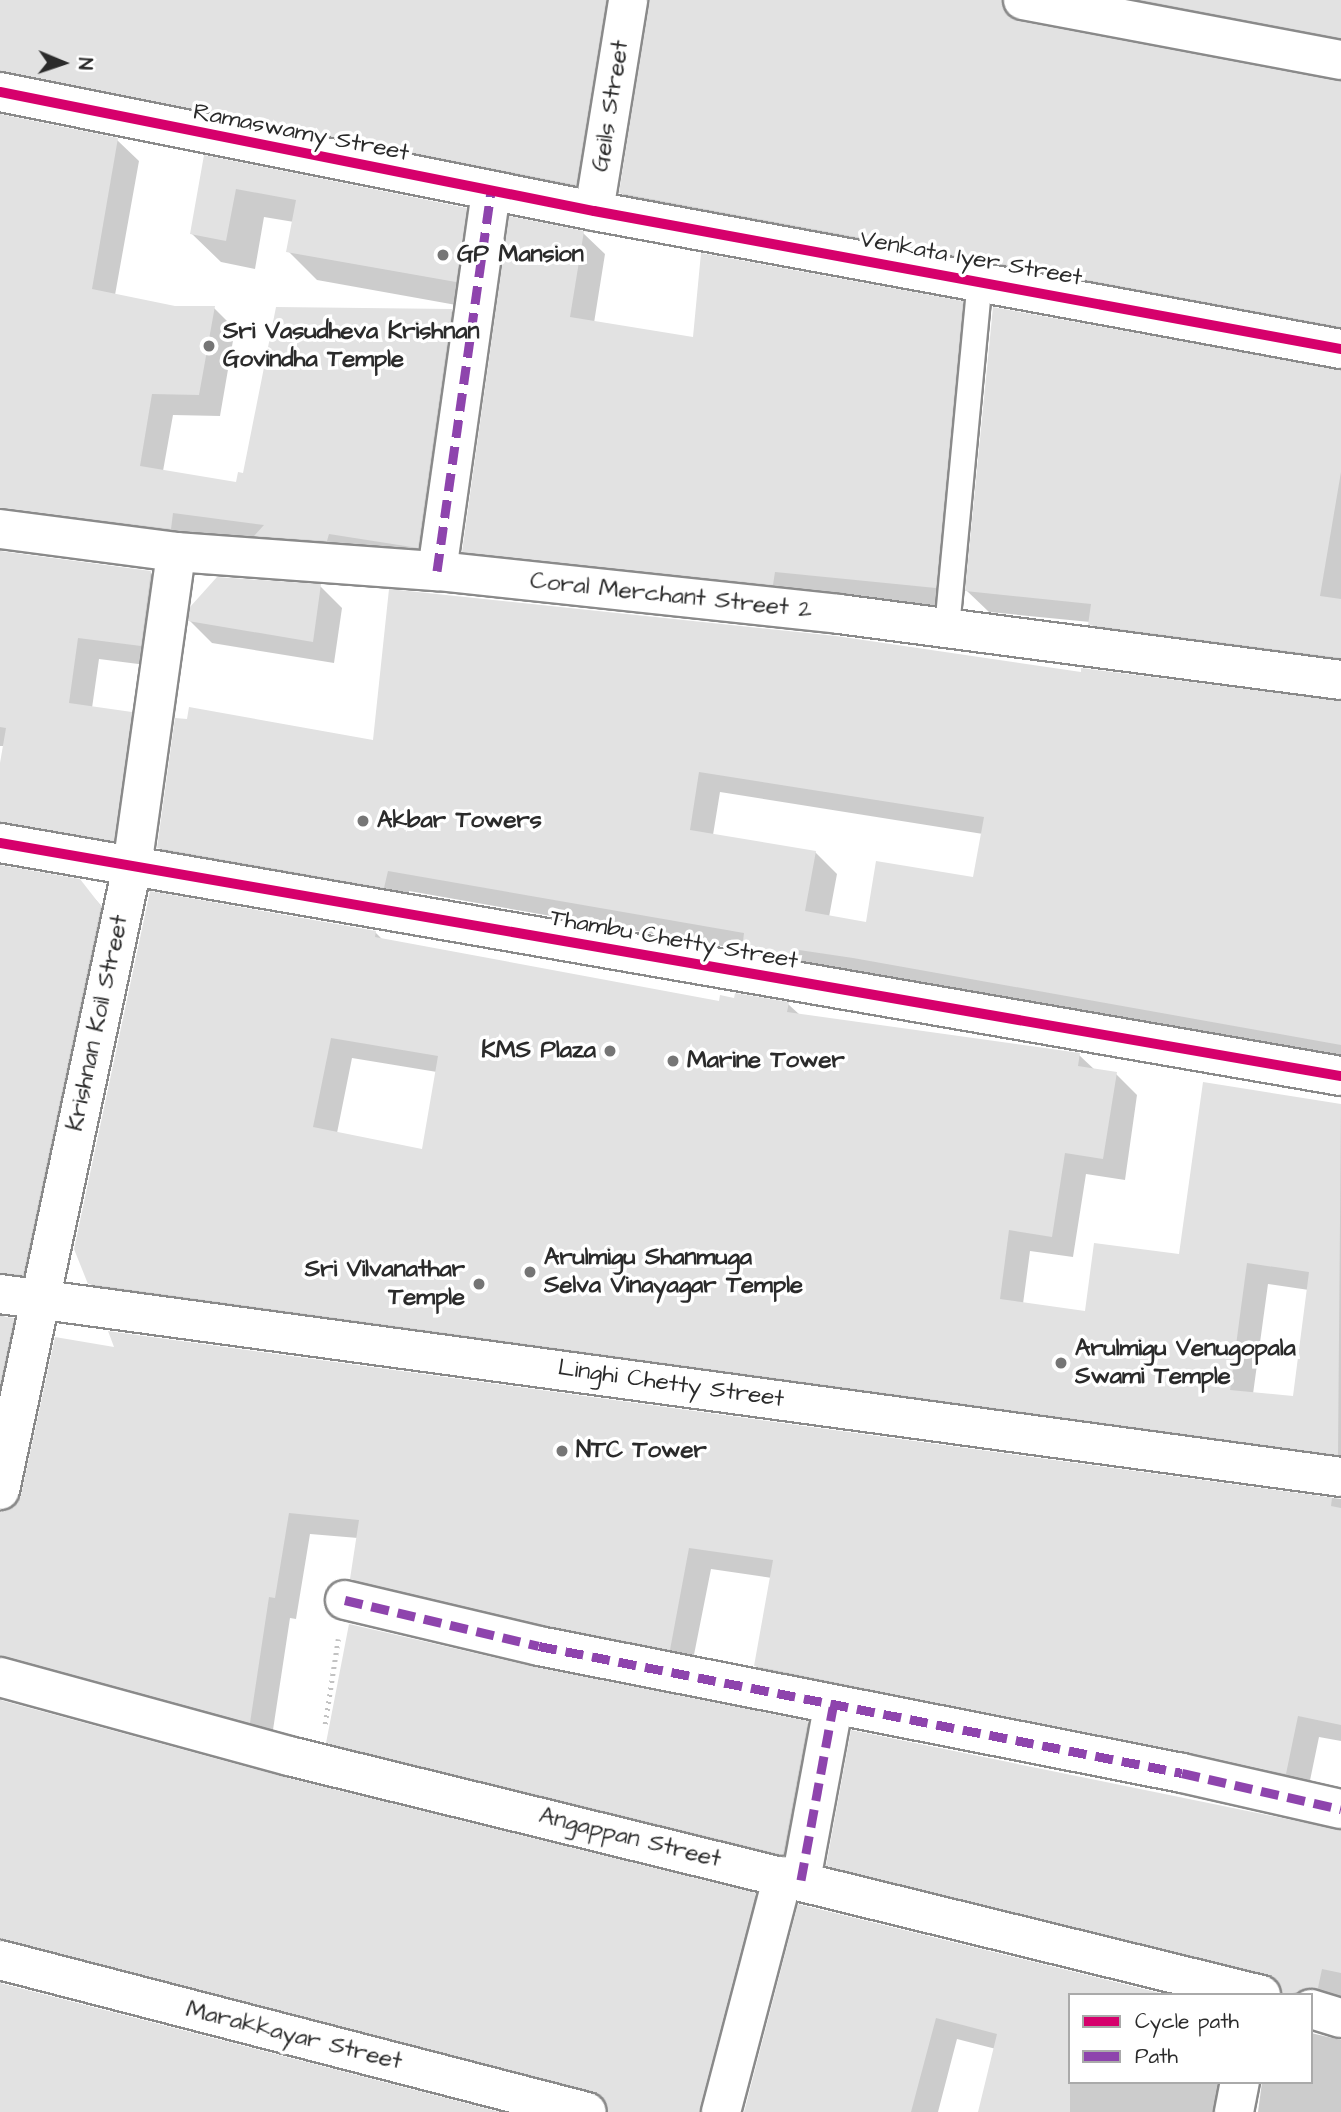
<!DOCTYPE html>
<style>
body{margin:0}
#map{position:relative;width:1341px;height:2112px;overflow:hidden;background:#fff;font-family:"Architects Daughter",sans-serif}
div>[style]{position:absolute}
.shadow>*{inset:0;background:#0003}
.building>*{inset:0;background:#e2e2e2}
.path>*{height:4.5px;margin-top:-2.25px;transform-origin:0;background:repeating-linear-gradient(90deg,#c2c2c2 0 2px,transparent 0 7px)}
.roads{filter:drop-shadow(2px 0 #8a8a8a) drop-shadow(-2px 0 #8a8a8a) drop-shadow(0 2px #8a8a8a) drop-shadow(0 -2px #8a8a8a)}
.service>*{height:24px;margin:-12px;padding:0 12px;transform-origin:12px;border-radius:12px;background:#fff}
.minor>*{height:38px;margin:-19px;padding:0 19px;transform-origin:19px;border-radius:19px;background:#fff}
.tertiary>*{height:38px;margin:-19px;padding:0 19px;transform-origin:19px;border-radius:19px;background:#fff}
.quiet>*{height:9px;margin-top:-4.5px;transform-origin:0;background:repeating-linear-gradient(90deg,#8e44ad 0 18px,transparent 0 27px)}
.cycleway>*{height:10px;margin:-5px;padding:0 5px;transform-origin:5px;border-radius:5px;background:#d6006c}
.dots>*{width:19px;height:19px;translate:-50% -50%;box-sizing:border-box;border:4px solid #fff;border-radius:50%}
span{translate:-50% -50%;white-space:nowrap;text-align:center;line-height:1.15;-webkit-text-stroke:7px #fff;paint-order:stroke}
.street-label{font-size:24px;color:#2b2b2b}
.poi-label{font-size:24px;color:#2b2b2b;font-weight:700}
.left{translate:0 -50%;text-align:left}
.right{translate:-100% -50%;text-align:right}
.legend{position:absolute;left:1068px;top:1993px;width:245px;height:91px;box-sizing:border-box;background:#fff;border:2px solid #aaa;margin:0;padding:9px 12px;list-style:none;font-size:21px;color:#2b2b2b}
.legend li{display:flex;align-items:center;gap:14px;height:35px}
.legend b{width:35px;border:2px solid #aaa}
.north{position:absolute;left:28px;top:28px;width:70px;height:70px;-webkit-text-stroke:5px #fff;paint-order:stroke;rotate:92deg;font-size:19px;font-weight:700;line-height:28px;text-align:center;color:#2b2b2b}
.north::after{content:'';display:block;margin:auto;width:24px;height:32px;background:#2b2b2b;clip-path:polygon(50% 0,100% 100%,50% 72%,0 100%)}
</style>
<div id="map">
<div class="shadow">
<div style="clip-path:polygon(0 0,1341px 0,1341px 55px,1022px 17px,1023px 24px,1341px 83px,1341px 347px,642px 214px,621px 193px,650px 0,633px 7px,597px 206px,5px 98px,1px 116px,117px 140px,139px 161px,115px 295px,151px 307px,214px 308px,235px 329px,220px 416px,173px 415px,163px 471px,238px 484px,451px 311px,473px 332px,439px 568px,194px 533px,192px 550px,3px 538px,1px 553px,150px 572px,172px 594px,162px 667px,99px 659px,92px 708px,131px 713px,152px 735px,135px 861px,0 834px,5px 746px,0 746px)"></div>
<div style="clip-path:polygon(206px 157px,466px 209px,494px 238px,484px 310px,317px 280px,288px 251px,294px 222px,264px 217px,255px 269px,221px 262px,192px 234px)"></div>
<div style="clip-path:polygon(583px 233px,605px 254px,594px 323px,694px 339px,962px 303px,984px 325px,957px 609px,796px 593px,485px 572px,464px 551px)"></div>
<div style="clip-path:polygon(1341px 371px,1341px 676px,1111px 646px,1090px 622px,989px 612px,967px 591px)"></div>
<div style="clip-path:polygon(320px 586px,342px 608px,334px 663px,212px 643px,190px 621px)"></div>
<div style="clip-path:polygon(evenodd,1083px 670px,1341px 701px,1341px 1061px,765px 971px,745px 950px,409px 891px,406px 908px,180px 869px,159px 847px,374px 742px,1082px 674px,1083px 670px,720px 792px,983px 834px,974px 879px,867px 924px,829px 917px,837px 874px,815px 852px,713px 835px,720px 792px)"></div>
<div style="clip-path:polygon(0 867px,79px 881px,122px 929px,44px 1296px,0 1311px)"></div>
<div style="clip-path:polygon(evenodd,375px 932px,384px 941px,721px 1003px,788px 1004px,800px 1015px,1079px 1055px,1095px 1070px,1116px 1074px,1137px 1095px,1125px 1180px,1086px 1174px,1073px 1257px,1030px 1251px,1023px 1304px,1086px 1313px,1180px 1256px,1204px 1084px,1341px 1107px,1341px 1473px,112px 1305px,90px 1283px,375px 932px,352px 1058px,437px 1072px,423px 1151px,337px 1133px,352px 1058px,375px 932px,1268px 1284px,1309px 1290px,1295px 1398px,1253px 1394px,1268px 1284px)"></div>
<div style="clip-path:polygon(0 1315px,13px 1320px,35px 1341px,0 1505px)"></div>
<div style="clip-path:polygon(111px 1333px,1341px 1499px,1341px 1741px,1319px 1737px,1307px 1795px,777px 1687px,756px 1666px,772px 1578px,711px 1569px,691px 1670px,374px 1600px,352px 1578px,358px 1538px,310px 1534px,296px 1619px,290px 1618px,271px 1743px,5px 1683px,1px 1702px,283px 1779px,755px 1895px,776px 1916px,725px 2112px,610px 2112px,28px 1960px,6px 1965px,0 1985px,493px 2112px,0 2112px,0 1510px,7px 1513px,23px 1496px,117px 1349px)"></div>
<div style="clip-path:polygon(534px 1669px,807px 1723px,831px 1746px,806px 1877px,351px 1765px,328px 1742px)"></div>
<div style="clip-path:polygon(1341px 1831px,1341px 1999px,1284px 1995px,849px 1886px,828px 1865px)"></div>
<div style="clip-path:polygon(800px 1906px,1070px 1995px,1070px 2082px,1257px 2082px,1237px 2112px,979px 2112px,996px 2049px,957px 2039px,938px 2112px,745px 2112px)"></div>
<div style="clip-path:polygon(1311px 2033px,1341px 2040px,1341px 2112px,1258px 2112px,1262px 2082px,1311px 2082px)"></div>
</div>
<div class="building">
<div style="clip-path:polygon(0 0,606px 0,576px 185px,0 71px)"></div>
<div style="clip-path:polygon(649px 0,1002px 0,1008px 16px,1019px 21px,1341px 81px,1341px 327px,619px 193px)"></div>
<div style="clip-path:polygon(1141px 0,1341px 0,1341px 38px)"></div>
<div style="clip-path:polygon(0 114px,118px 138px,92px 289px,175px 306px,215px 306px,199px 395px,152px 394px,140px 466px,236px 482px,238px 472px,243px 473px,276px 307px,452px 309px,418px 548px,329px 534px,327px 541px,254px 536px,264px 525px,173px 513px,171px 529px,0 508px)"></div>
<div style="clip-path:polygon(204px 155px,467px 208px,456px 282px,286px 252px,296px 200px,236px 189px,226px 241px,190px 234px)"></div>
<div style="clip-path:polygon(509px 216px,584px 231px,570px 317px,693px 337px,701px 253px,963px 301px,936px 588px,775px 572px,773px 585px,462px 552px)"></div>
<div style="clip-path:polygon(993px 307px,1341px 370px,1341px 472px,1320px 596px,1341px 599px,1341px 658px,1088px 625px,1091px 604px,965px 591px)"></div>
<div style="clip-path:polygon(0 551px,151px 571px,141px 646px,78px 638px,69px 703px,132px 712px,114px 841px,0 822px,0 763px,6px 728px,0 727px)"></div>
<div style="clip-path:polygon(217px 577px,321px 584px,313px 642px,188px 621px,190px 607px)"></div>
<div style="clip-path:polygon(evenodd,389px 589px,836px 636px,1081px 672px,1081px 668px,1341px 701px,1341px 1045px,853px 958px,799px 950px,797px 959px,742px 950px,744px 933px,388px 871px,384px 888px,157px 848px,175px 718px,187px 719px,189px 707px,373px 740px,389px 589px,699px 772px,984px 817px,973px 877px,876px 861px,866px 922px,805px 911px,816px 851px,690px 830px,699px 772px)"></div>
<div style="clip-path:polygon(0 865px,80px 879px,101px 906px,23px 1275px,0 1273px)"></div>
<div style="clip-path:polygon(evenodd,150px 891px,376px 931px,375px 937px,719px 1001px,720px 995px,734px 998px,735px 993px,789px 1002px,787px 1012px,1080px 1053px,1078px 1066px,1117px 1072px,1103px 1159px,1065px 1153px,1052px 1237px,1009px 1230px,1000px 1299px,1085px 1311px,1094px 1243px,1179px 1254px,1203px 1082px,1341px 1104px,1338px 1455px,88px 1284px,74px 1249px,150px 891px,331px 1038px,438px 1056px,422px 1149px,313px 1127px,331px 1038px,150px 891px,1247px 1263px,1309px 1272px,1293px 1396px,1230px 1390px,1247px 1263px)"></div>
<div style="clip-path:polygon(0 1316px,14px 1318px,0 1384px)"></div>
<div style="clip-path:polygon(108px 1331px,1332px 1498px,1331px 1506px,1341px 1508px,1341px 1725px,1298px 1716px,1286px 1774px,754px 1666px,773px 1560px,689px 1548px,670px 1650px,544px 1625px,350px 1579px,359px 1520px,289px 1513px,275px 1598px,269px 1597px,250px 1723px,0 1656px,0 1511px,16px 1505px,21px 1495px,55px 1337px,114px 1347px)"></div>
<div style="clip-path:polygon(349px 1624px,535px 1667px,808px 1721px,783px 1855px,326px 1743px)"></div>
<div style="clip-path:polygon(0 1700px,284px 1777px,756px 1893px,700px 2112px,608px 2112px,603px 2097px,592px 2091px,0 1939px)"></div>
<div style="clip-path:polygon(851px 1730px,1341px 1830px,1341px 1973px,1322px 1969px,1318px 1988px,1282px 1995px,1277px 1980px,1266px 1974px,826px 1866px)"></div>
<div style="clip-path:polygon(798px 1904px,1168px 1995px,1070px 1995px,1070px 2112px,978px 2112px,997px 2034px,936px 2018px,911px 2112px,744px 2112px)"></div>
<div style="clip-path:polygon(0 1983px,500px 2112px,0 2112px)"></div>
</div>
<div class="path">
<div style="left:325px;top:1724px;width:86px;rotate:-81.3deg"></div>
</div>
<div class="roads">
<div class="service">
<div style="left:947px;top:628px;width:348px;rotate:-84.6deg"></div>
</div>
<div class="minor">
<div style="left:1023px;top:0;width:324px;rotate:10.7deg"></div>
<div style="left:0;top:92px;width:606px;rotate:11.33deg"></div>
<div style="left:594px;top:211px;width:760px;rotate:10.47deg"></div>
<div style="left:594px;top:211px;width:214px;rotate:-80.8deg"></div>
<div style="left:0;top:529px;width:177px;rotate:7.4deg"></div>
<div style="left:176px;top:552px;width:262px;rotate:4.2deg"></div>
<div style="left:437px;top:571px;width:404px;rotate:6.1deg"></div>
<div style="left:839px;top:614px;width:506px;rotate:7.49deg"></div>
<div style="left:437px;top:571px;width:384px;rotate:-81.9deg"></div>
<div style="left:0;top:1294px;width:1353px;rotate:7.77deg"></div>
<div style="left:0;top:1490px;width:637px;rotate:-78.04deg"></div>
<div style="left:132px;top:867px;width:318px;rotate:-82deg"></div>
<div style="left:345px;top:1600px;width:199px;rotate:13.3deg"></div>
<div style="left:539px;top:1646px;width:655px;rotate:11.17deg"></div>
<div style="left:1182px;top:1773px;width:163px;rotate:12.8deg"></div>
<div style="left:0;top:1677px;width:300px;rotate:15.3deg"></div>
<div style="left:289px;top:1756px;width:1001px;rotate:13.81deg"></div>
<div style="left:801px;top:1880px;width:176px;rotate:-79.5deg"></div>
<div style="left:0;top:1960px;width:606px;rotate:14.52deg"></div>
<div style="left:1311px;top:2009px;width:31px;rotate:17deg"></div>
<div style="left:721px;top:2112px;width:244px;rotate:-75.3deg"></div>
<div style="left:1234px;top:2112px;width:31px;rotate:-79deg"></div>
</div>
<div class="tertiary">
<div style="left:0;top:843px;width:1361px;rotate:9.86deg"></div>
</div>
</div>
<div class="quiet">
<div style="left:437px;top:571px;width:384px;rotate:-81.9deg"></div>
<div style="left:345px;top:1600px;width:199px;rotate:13.3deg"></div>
<div style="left:539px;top:1646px;width:655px;rotate:11.17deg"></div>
<div style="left:1182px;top:1773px;width:163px;rotate:12.8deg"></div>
<div style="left:801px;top:1880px;width:176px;rotate:-79.5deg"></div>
</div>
<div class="cycleway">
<div style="left:0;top:92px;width:606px;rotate:11.33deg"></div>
<div style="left:594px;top:211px;width:760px;rotate:10.47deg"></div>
<div style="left:0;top:843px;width:1361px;rotate:9.86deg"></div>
</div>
<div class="dots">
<div style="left:443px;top:255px;background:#757575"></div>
<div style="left:209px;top:346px;background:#757575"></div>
<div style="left:363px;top:821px;background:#757575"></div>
<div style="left:610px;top:1051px;background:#757575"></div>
<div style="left:673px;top:1061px;background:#757575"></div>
<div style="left:530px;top:1272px;background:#757575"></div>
<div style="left:479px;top:1284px;background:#757575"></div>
<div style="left:1061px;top:1363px;background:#757575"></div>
<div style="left:562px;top:1451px;background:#757575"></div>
</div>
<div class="street-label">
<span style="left:611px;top:106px;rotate:-81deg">Geils Street</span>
<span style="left:301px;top:133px;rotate:11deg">Ramaswamy Street</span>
<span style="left:971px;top:259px;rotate:10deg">Venkata Iyer Street</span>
<span style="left:671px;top:596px;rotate:6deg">Coral Merchant Street 2</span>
<span style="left:674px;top:940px;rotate:10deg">Thambu Chetty Street</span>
<span style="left:98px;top:1023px;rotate:-78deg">Krishnan Koil Street</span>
<span style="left:671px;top:1384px;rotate:8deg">Linghi Chetty Street</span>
<span style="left:630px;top:1838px;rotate:14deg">Angappan Street</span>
<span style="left:294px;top:2036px;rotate:14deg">Marakkayar Street</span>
</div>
<div class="poi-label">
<span class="left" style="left:457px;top:255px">GP Mansion</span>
<span class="left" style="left:223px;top:346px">Sri Vasudheva Krishnan<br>Govindha Temple</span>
<span class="left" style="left:377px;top:821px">Akbar Towers</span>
<span class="right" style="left:596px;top:1051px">KMS Plaza</span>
<span class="left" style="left:687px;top:1061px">Marine Tower</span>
<span class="left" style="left:544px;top:1272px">Arulmigu Shanmuga<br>Selva Vinayagar Temple</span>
<span class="right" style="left:465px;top:1284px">Sri Vilvanathar<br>Temple</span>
<span class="left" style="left:1075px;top:1363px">Arulmigu Venugopala<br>Swami Temple</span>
<span class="left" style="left:576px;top:1451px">NTC Tower</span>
</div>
<ul class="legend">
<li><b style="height:9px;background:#d6006c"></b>Cycle path</li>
<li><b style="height:9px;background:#8e44ad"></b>Path</li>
</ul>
<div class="north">N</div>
</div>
